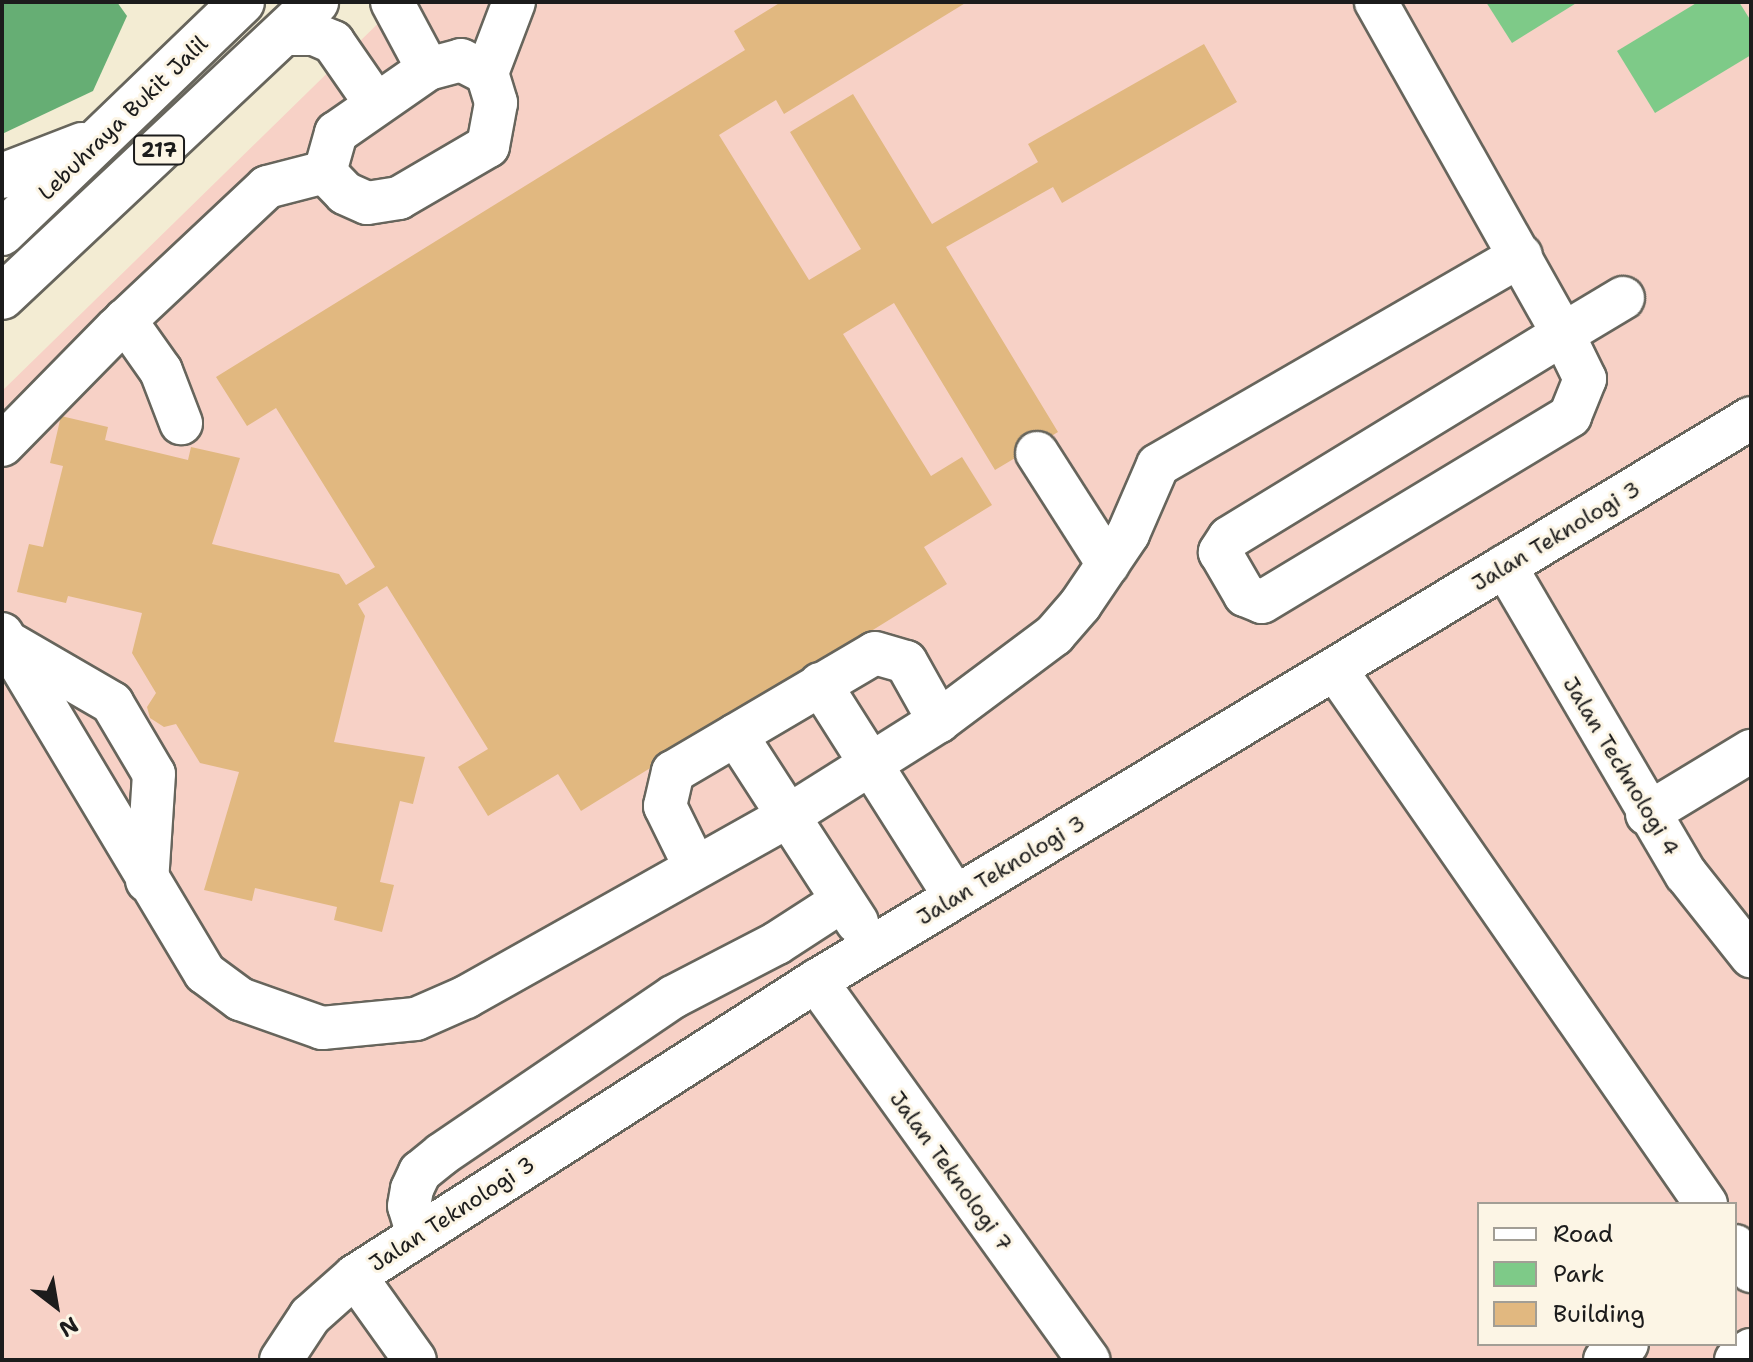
<!DOCTYPE html>
<style>
body{margin:0}
#map{position:relative;width:1753px;height:1362px;overflow:hidden;background:#f3ecd3;font-family:"Shantell Sans",sans-serif}
div>[style]{position:absolute}
.built>*{inset:0;background:#f7d1c6}
.green>*{inset:0;background:#7eca88}
.forest>*{inset:0;background:#66ae74}
.building>*{inset:0;background:#e1b880}
.roads{filter:drop-shadow(2px 0 #67655c) drop-shadow(-2px 0 #67655c) drop-shadow(0 2px #67655c) drop-shadow(0 -2px #67655c)}
.minor>*{height:42px;margin:-21px;padding:0 21px;transform-origin:21px;border-radius:21px;background:#fff}
.highway>*{height:44px;margin:-22px;padding:0 22px;transform-origin:22px;border-radius:22px;background:#fff}
span{translate:-50% -50%;white-space:nowrap;text-align:center;line-height:1.15;-webkit-text-stroke:6px #fcf5e5;paint-order:stroke}
.shield-label span{padding:2px 6px;background:#fcf5e5;border:2px solid;border-radius:6px;-webkit-text-stroke-width:0}
.shield-label{font-size:20px;color:#1c1c1c;font-weight:700}
.street-label{font-size:22px;color:#1c1c1c}
.frame{position:absolute;inset:0;border:4px solid #1c1c1c;pointer-events:none}
.legend{position:absolute;left:1477px;top:1202px;width:260px;height:144px;box-sizing:border-box;background:#fcf5e5;border:2px solid #a29e95;margin:0;padding:10px 14px;list-style:none;font-size:24px;color:#1c1c1c}
.legend li{display:flex;align-items:center;gap:16px;height:40px}
.legend b{width:40px;border:2px solid #a29e95}
.north{position:absolute;left:16px;top:1266px;width:80px;height:80px;-webkit-text-stroke:6px #fcf5e5;paint-order:stroke;rotate:149deg;font-size:22px;font-weight:700;line-height:32px;text-align:center;color:#1c1c1c}
.north::after{content:'';display:block;margin:auto;width:28px;height:36px;background:#1c1c1c;clip-path:polygon(50% 0,100% 100%,50% 72%,0 100%)}
</style>
<div id="map">
<div class="built">
<div style="clip-path:polygon(evenodd,400px 2px,1751px 2px,1751px 1360px,2px 1360px,2px 391px,400px 2px,1479px 1204px,1735px 1204px,1735px 1344px,1479px 1344px,1479px 1204px)"></div>
</div>
<div class="green">
<div style="clip-path:polygon(1486px 2px,1578px 2px,1512px 43px)"></div>
<div style="clip-path:polygon(1698px 2px,1739px 2px,1751px 21px,1751px 55px,1655px 113px,1617px 51px)"></div>
</div>
<div class="forest">
<div style="clip-path:polygon(2px 2px,117px 2px,127px 16px,93px 91px,2px 134px)"></div>
</div>
<div class="building">
<div style="clip-path:polygon(781px 2px,967px 2px,784px 114px,776px 100px,719px 135px,809px 280px,861px 249px,790px 132px,853px 94px,932px 224px,1038px 162px,1028px 144px,1204px 44px,1237px 102px,1062px 203px,1053px 187px,946px 247px,1058px 432px,995px 470px,894px 303px,843px 334px,931px 476px,962px 457px,992px 505px,924px 547px,947px 584px,581px 811px,558px 774px,488px 816px,458px 767px,488px 749px,387px 586px,358px 604px,365px 616px,334px 742px,425px 757px,413px 804px,400px 801px,380px 882px,394px 885px,382px 932px,334px 920px,337px 907px,255px 888px,252px 901px,204px 890px,239px 772px,200px 763px,176px 724px,164px 727px,150px 718px,147px 707px,156px 693px,132px 653px,142px 613px,68px 596px,66px 603px,17px 592px,29px 544px,43px 547px,63px 466px,50px 463px,61px 416px,108px 427px,105px 440px,188px 460px,191px 447px,240px 458px,212px 544px,339px 574px,346px 585px,375px 567px,276px 408px,247px 426px,216px 377px,745px 50px,734px 31px)"></div>
</div>
<div class="roads">
<div class="minor">
<div style="left:392px;top:2px;width:76px;rotate:61.8deg"></div>
<div style="left:1376px;top:2px;width:381px;rotate:60.6deg"></div>
<div style="left:1563px;top:334px;width:391px;rotate:148.6deg"></div>
<div style="left:1229px;top:538px;width:17px;rotate:123deg"></div>
<div style="left:1220px;top:552px;width:50px;rotate:59.8deg"></div>
<div style="left:1245px;top:595px;width:18px;rotate:22deg"></div>
<div style="left:1262px;top:602px;width:360px;rotate:-31.1deg"></div>
<div style="left:1570px;top:416px;width:40px;rotate:-68deg"></div>
<div style="left:1585px;top:379px;width:50px;rotate:-116.1deg"></div>
<div style="left:1563px;top:334px;width:70px;rotate:-31deg"></div>
<div style="left:283px;top:34px;width:31px"></div>
<div style="left:314px;top:34px;width:21px;rotate:23deg"></div>
<div style="left:333px;top:42px;width:75px;rotate:55.3deg"></div>
<div style="left:461px;top:60px;width:29px;rotate:27deg"></div>
<div style="left:487px;top:73px;width:31px;rotate:73deg"></div>
<div style="left:496px;top:103px;width:44px;rotate:100.5deg"></div>
<div style="left:488px;top:146px;width:103px;rotate:149.7deg"></div>
<div style="left:399px;top:198px;width:32px;rotate:171deg"></div>
<div style="left:367px;top:203px;width:24px;rotate:-156deg"></div>
<div style="left:345px;top:193px;width:29px;rotate:-134deg"></div>
<div style="left:325px;top:172px;width:41px;rotate:-74.2deg"></div>
<div style="left:336px;top:133px;width:112px;rotate:-34.8deg"></div>
<div style="left:428px;top:69px;width:34px;rotate:-15deg"></div>
<div style="left:487px;top:73px;width:76px;rotate:-69.2deg"></div>
<div style="left:125px;top:320px;width:62px;rotate:54.8deg"></div>
<div style="left:161px;top:371px;width:56px;rotate:69deg"></div>
<div style="left:2px;top:445px;width:163px;rotate:-45.5deg"></div>
<div style="left:116px;top:329px;width:207px;rotate:-43.2deg"></div>
<div style="left:267px;top:187px;width:60px;rotate:-14.5deg"></div>
<div style="left:1037px;top:453px;width:132px;rotate:57.4deg"></div>
<div style="left:1505px;top:566px;width:357px;rotate:59.6deg"></div>
<div style="left:1686px;top:874px;width:105px;rotate:51.6deg"></div>
<div style="left:2px;top:634px;width:395px;rotate:59.1deg"></div>
<div style="left:205px;top:973px;width:44px;rotate:36.6deg"></div>
<div style="left:240px;top:999px;width:87px;rotate:19.5deg"></div>
<div style="left:322px;top:1028px;width:94px;rotate:-5.5deg"></div>
<div style="left:416px;top:1019px;width:55px;rotate:-23.7deg"></div>
<div style="left:466px;top:997px;width:369px;rotate:-29.3deg"></div>
<div style="left:788px;top:816px;width:178px;rotate:-32.2deg"></div>
<div style="left:939px;top:721px;width:144px;rotate:-36.8deg"></div>
<div style="left:1054px;top:635px;width:40px;rotate:-49deg"></div>
<div style="left:1080px;top:605px;width:86px;rotate:-55.9deg"></div>
<div style="left:1128px;top:534px;width:75px;rotate:-66.5deg"></div>
<div style="left:1158px;top:465px;width:419px;rotate:-30deg"></div>
<div style="left:12px;top:645px;width:116px;rotate:30.1deg"></div>
<div style="left:112px;top:703px;width:82px;rotate:59.4deg"></div>
<div style="left:154px;top:774px;width:107px;rotate:93.7deg"></div>
<div style="left:1335px;top:669px;width:651px;rotate:55.26deg"></div>
<div style="left:820px;top:684px;width:252px;rotate:57.6deg"></div>
<div style="left:736px;top:735px;width:223px;rotate:57.1deg"></div>
<div style="left:1647px;top:814px;width:122px;rotate:-31.2deg"></div>
<div style="left:695px;top:867px;width:68px;rotate:-116.2deg"></div>
<div style="left:665px;top:806px;width:35px;rotate:-77deg"></div>
<div style="left:673px;top:772px;width:234px;rotate:-30.5deg"></div>
<div style="left:875px;top:653px;width:32px;rotate:16deg"></div>
<div style="left:906px;top:662px;width:68px;rotate:60.8deg"></div>
<div style="left:816px;top:981px;width:467px;rotate:54.3deg"></div>
<div style="left:418px;top:1235px;width:30px;rotate:-107deg"></div>
<div style="left:409px;top:1206px;width:17px;rotate:-80deg"></div>
<div style="left:412px;top:1189px;width:19px;rotate:-65deg"></div>
<div style="left:420px;top:1172px;width:28px;rotate:-39deg"></div>
<div style="left:442px;top:1154px;width:279px;rotate:-34.2deg"></div>
<div style="left:673px;top:997px;width:117px;rotate:-27.4deg"></div>
<div style="left:777px;top:943px;width:77px;rotate:-32.9deg"></div>
<div style="left:1735px;top:1246px;width:30px;rotate:57deg"></div>
<div style="left:355px;top:1276px;width:103px;rotate:54.5deg"></div>
<div style="left:281px;top:1360px;width:53px;rotate:-56.6deg"></div>
<div style="left:310px;top:1316px;width:60px;rotate:-41.6deg"></div>
<div style="left:355px;top:1276px;width:547px;rotate:-32.62deg"></div>
<div style="left:816px;top:981px;width:1091px;rotate:-31.05deg"></div>
<div style="left:1605px;top:1360px;width:27px;rotate:-36deg"></div>
<div style="left:1736px;top:1360px;width:18px;rotate:-34deg"></div>
</div>
<div class="highway">
<div style="left:2px;top:176px;width:86px;rotate:-21.2deg"></div>
<div style="left:2px;top:233px;width:333px;rotate:-43.9deg"></div>
<div style="left:2px;top:297px;width:431px;rotate:-43.2deg"></div>
</div>
</div>
<div class="shield-label">
<span style="left:159px;top:150px">217</span>
</div>
<div class="street-label">
<span style="left:123px;top:118px;rotate:-44deg">Lebuhraya Bukit Jalil</span>
<span style="left:1556px;top:536px;rotate:-31deg">Jalan Teknologi 3</span>
<span style="left:1621px;top:766px;rotate:59deg">Jalan Technologi 4</span>
<span style="left:1001px;top:870px;rotate:-31deg">Jalan Teknologi 3</span>
<span style="left:951px;top:1171px;rotate:54deg">Jalan Teknologi 7</span>
<span style="left:452px;top:1214px;rotate:-33deg">Jalan Teknologi 3</span>
</div>
<div class="frame"></div>
<ul class="legend">
<li><b style="height:10px;background:#fff"></b>Road</li>
<li><b style="height:22px;background:#7eca88"></b>Park</li>
<li><b style="height:22px;background:#e1b880"></b>Building</li>
</ul>
<div class="north">N</div>
</div>
